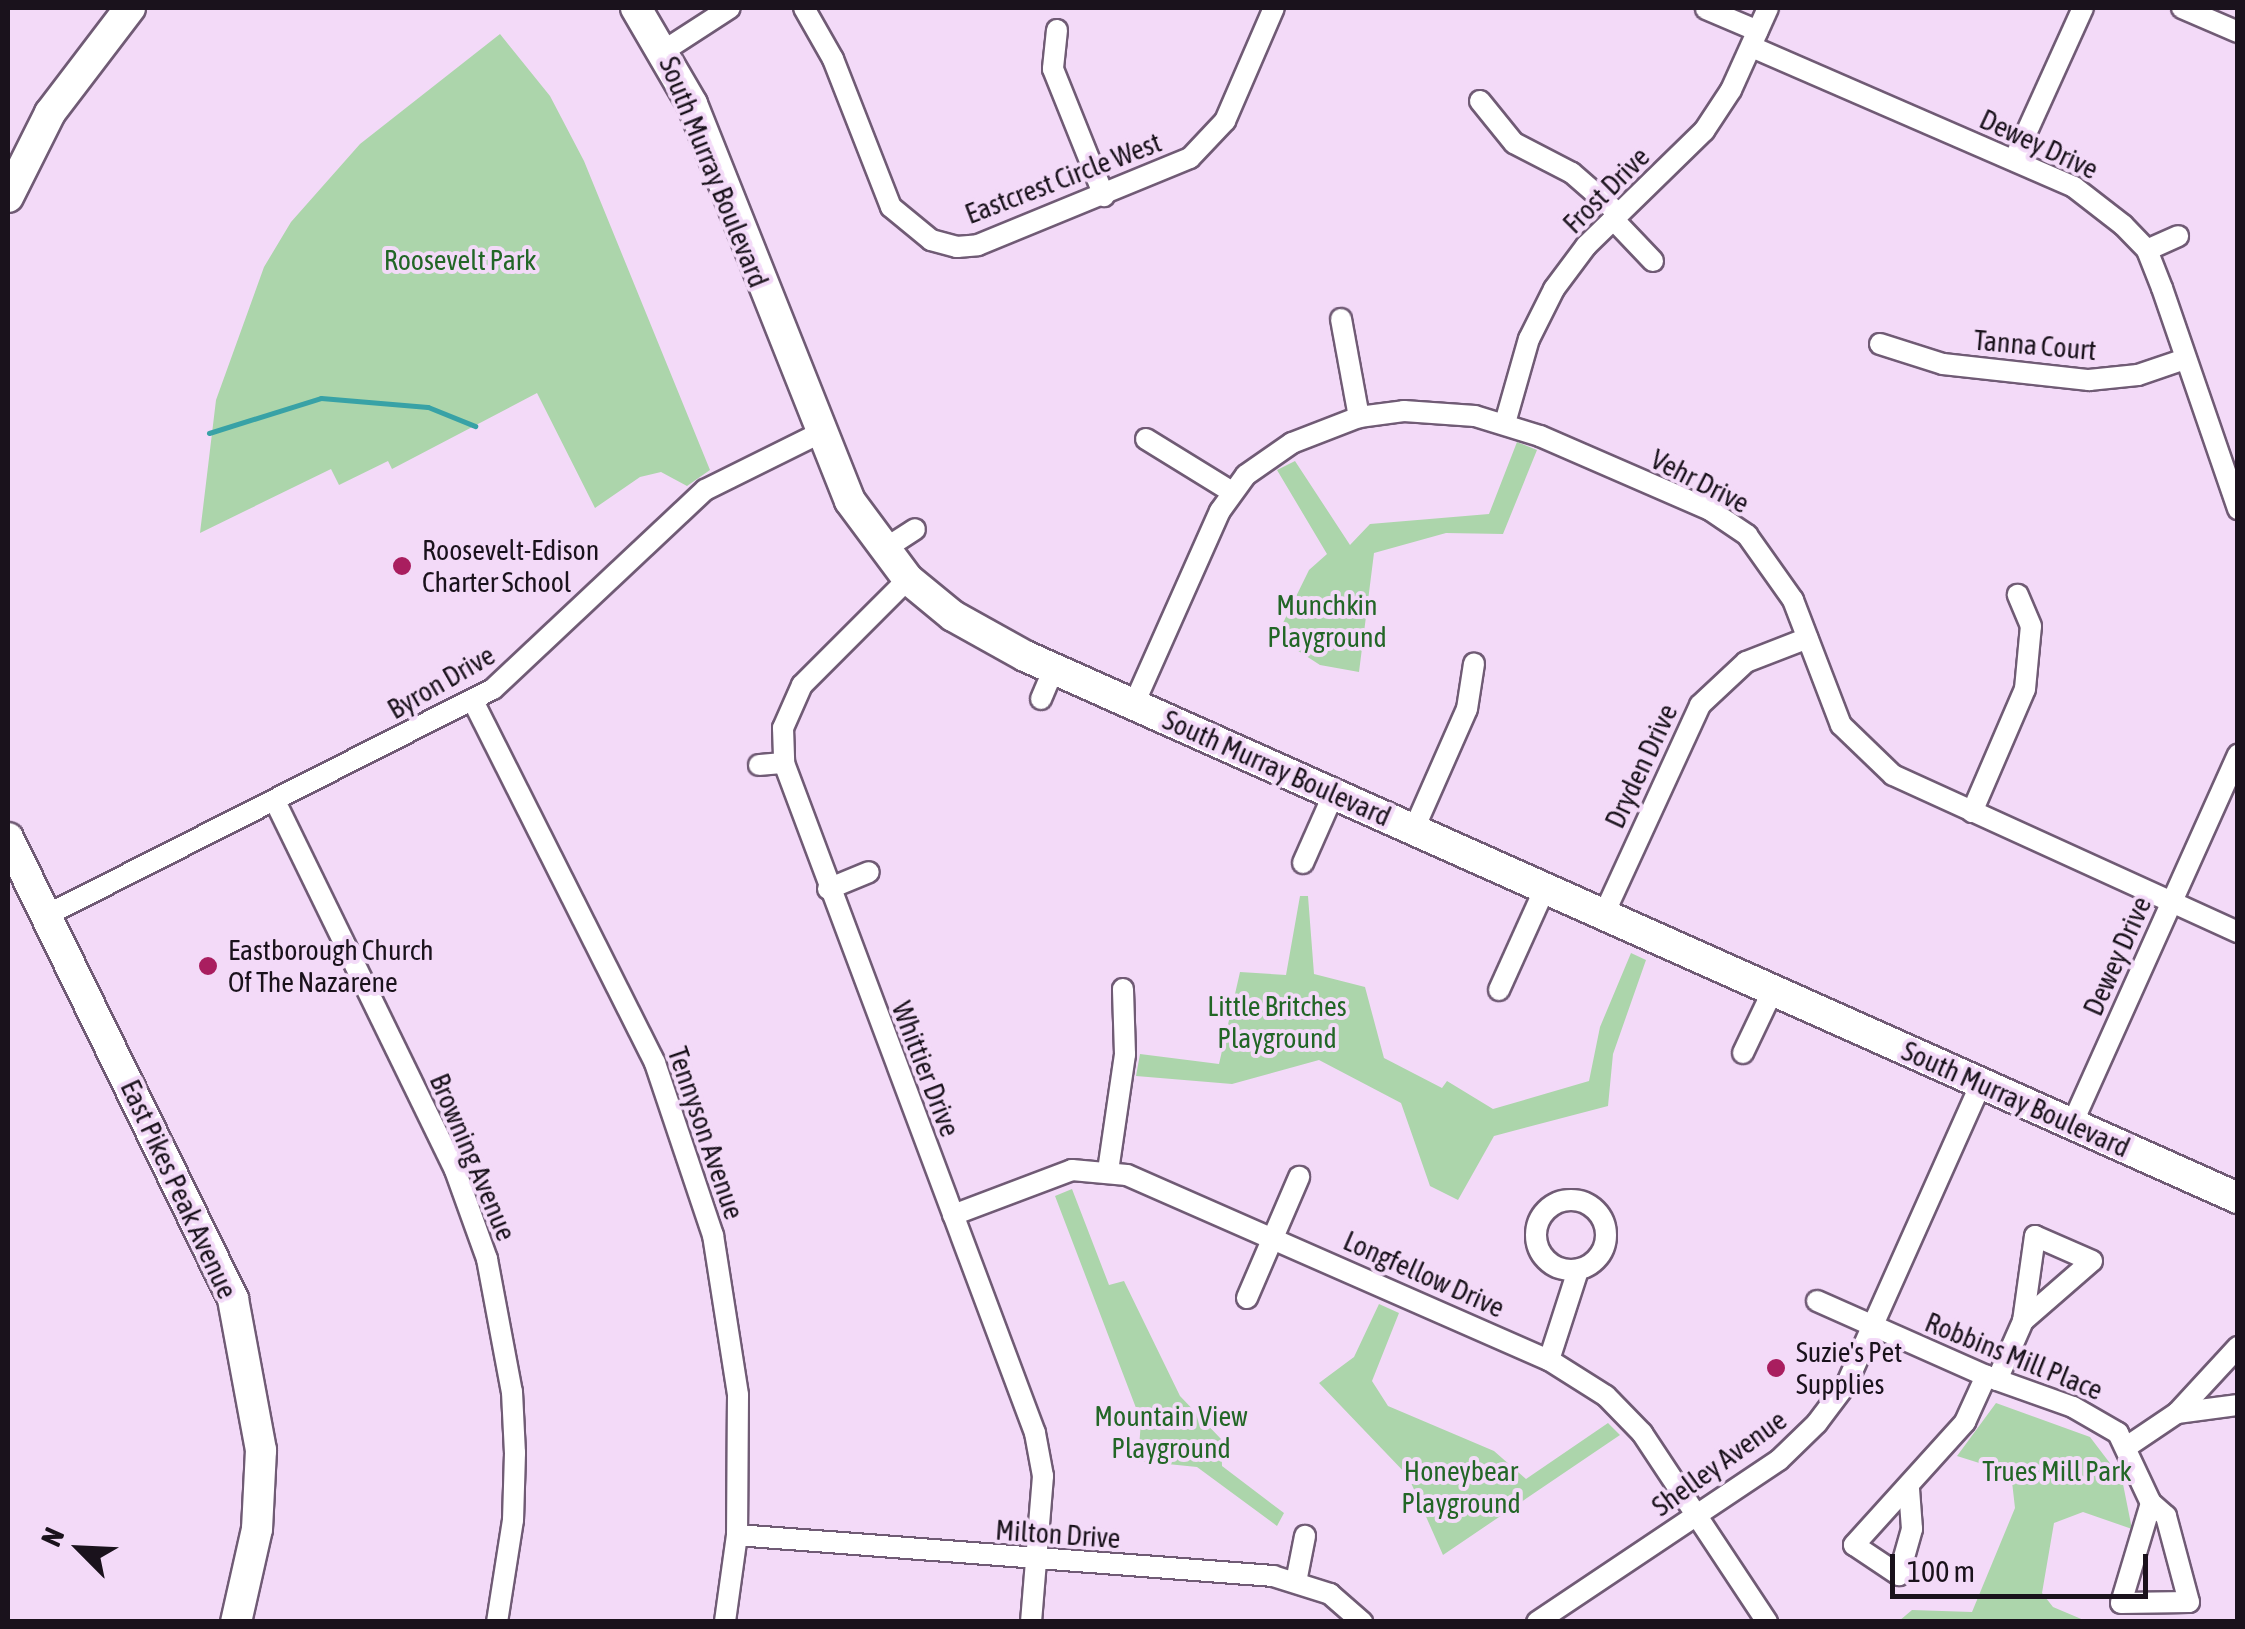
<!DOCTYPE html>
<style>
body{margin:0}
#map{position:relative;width:2245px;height:1629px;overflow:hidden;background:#f3daf8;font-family:"Asap Condensed",sans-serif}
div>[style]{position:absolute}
.green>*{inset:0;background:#acd5ab}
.stream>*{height:5px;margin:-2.5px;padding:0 2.5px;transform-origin:2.5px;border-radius:2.5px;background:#38a2a6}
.roads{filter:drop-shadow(2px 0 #705b75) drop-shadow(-2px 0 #705b75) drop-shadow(0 2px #705b75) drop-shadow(0 -2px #705b75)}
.minor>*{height:20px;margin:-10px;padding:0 10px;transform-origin:10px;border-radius:10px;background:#fff}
.minor>.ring{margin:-10px;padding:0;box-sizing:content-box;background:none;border:20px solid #fff;border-radius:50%}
.secondary>*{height:30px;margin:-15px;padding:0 15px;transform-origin:15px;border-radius:15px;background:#fff}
.dots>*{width:28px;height:28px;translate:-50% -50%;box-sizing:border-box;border:5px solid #f3daf8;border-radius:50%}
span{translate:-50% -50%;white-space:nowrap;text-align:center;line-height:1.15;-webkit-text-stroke:8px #f3daf8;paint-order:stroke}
.street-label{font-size:28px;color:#1a121c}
.park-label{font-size:28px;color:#226626}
.poi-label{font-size:28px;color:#1a121c}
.left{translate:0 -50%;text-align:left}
.frame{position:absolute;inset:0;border:10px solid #1a121c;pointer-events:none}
.north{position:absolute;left:30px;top:1499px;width:100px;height:100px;-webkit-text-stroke:8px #f3daf8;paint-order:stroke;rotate:294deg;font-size:28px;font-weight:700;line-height:40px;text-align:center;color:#1a121c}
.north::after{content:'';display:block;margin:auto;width:35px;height:45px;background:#1a121c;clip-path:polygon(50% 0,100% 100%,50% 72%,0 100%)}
.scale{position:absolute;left:1890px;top:1554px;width:258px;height:45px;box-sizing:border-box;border:5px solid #1a121c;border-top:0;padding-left:12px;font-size:30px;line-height:35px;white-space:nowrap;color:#1a121c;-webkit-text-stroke:8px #f3daf8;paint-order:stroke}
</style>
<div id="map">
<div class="green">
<div style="clip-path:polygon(500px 34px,550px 96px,584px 161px,710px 470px,687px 486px,661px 472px,640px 477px,595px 508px,537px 393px,392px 469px,388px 461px,339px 485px,331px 469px,200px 533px,216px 400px,264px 267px,291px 222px,360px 144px)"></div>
<div style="clip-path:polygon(1517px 442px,1537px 450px,1503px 534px,1446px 533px,1374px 553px,1359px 672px,1320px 665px,1286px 643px,1282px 625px,1309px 570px,1327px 554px,1277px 470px,1295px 461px,1350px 545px,1370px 524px,1489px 514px)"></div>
<div style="clip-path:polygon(1300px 896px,1308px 896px,1314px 974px,1365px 987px,1384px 1058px,1442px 1088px,1447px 1081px,1493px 1109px,1589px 1081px,1600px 1027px,1631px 953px,1646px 960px,1613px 1054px,1608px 1106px,1494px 1136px,1458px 1200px,1430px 1186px,1401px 1103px,1319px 1060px,1232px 1084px,1136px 1076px,1140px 1054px,1219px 1064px,1240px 972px,1286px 975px)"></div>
<div style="clip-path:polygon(1072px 1189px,1109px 1285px,1124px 1281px,1180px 1396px,1221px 1439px,1222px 1466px,1284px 1513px,1277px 1526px,1197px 1467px,1138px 1461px,1141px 1421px,1055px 1196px)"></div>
<div style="clip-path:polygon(1379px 1304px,1399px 1313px,1372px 1381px,1388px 1406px,1494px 1451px,1526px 1479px,1608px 1423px,1620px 1435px,1443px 1555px,1408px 1476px,1319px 1383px,1354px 1357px)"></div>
<div style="clip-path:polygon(1996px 1403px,2090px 1437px,2122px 1479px,2132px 1529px,2083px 1512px,2054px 1523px,2042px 1593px,2053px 1607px,2086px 1621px,1899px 1621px,1912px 1610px,1972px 1612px,2015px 1508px,2011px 1473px,1957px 1456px)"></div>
</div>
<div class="stream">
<div style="left:209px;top:433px;width:117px;rotate:-17.4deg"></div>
<div style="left:321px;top:398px;width:107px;rotate:4.8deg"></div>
<div style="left:428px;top:407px;width:51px;rotate:22deg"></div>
</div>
<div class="roads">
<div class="minor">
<div style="left:804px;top:8px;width:59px;rotate:60.4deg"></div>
<div style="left:833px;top:59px;width:159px;rotate:68.6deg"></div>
<div style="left:891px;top:207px;width:52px;rotate:39.5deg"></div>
<div style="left:931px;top:240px;width:27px;rotate:15deg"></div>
<div style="left:957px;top:247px;width:21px;rotate:-5deg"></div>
<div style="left:978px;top:245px;width:229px;rotate:-22.3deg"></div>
<div style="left:1190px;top:158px;width:51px;rotate:-46.6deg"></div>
<div style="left:1225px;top:121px;width:123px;rotate:-66.6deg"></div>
<div style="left:2182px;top:8px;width:61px;rotate:23.2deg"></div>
<div style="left:1706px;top:9px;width:56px;rotate:22.9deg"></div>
<div style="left:1057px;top:30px;width:39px;rotate:96deg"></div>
<div style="left:1053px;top:69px;width:137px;rotate:68.1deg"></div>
<div style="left:1752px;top:47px;width:351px;rotate:23.5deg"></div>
<div style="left:2074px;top:187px;width:62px;rotate:37.8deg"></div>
<div style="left:2123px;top:225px;width:35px;rotate:46deg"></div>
<div style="left:2147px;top:250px;width:41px;rotate:68.5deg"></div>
<div style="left:2162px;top:288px;width:234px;rotate:71deg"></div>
<div style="left:665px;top:50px;width:77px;rotate:-32.9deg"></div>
<div style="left:1480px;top:101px;width:54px;rotate:51deg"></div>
<div style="left:1514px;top:143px;width:65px;rotate:27.3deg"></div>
<div style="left:1572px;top:173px;width:62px;rotate:41.1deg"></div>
<div style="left:2014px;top:160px;width:167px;rotate:-65.6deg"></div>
<div style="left:1613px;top:219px;width:58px;rotate:46.4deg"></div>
<div style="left:2147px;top:250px;width:34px;rotate:-24deg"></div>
<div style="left:1341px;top:319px;width:100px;rotate:79.6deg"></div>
<div style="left:1880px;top:344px;width:66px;rotate:17.6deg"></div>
<div style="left:1943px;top:364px;width:147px;rotate:6.3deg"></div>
<div style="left:2089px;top:380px;width:49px;rotate:-5.8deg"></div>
<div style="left:2138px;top:375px;width:50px;rotate:-18.8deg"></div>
<div style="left:1505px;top:423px;width:87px;rotate:-74.1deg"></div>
<div style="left:1529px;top:339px;width:56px;rotate:-63.4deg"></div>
<div style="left:1554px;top:289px;width:54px;rotate:-53.3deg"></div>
<div style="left:1586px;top:246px;width:165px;rotate:-44.3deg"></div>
<div style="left:1704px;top:131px;width:49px;rotate:-56.6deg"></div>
<div style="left:1731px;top:90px;width:90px;rotate:-65.7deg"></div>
<div style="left:1146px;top:439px;width:101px;rotate:31.6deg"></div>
<div style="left:883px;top:550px;width:38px;rotate:-33deg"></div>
<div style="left:908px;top:579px;width:150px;rotate:135deg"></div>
<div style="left:802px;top:685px;width:47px;rotate:113.8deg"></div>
<div style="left:783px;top:728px;width:35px;rotate:88deg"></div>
<div style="left:784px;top:763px;width:715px;rotate:69.46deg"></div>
<div style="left:1035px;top:1433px;width:44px;rotate:79.5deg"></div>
<div style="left:1043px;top:1476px;width:146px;rotate:94.7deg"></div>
<div style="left:1041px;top:699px;width:33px;rotate:-67deg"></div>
<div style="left:473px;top:701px;width:405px;rotate:63.3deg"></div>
<div style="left:655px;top:1063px;width:182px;rotate:71.4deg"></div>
<div style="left:713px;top:1235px;width:162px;rotate:81.1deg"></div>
<div style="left:738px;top:1395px;width:140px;rotate:90.4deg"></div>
<div style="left:737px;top:1535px;width:88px;rotate:97.9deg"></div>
<div style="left:1134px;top:704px;width:211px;rotate:-66deg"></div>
<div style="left:1220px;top:511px;width:44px;rotate:-54.2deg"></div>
<div style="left:1246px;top:475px;width:56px;rotate:-34.8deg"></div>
<div style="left:1292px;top:443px;width:72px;rotate:-21.2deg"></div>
<div style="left:1359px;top:417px;width:45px;rotate:-7.6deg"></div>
<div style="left:1404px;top:411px;width:71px;rotate:4deg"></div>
<div style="left:1475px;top:416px;width:68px;rotate:17.1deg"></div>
<div style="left:1540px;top:436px;width:185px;rotate:23.5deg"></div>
<div style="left:1710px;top:510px;width:45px;rotate:34deg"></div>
<div style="left:1747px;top:535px;width:80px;rotate:54.7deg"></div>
<div style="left:1793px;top:600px;width:134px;rotate:69deg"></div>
<div style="left:1841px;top:725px;width:72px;rotate:43.9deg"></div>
<div style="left:1893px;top:775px;width:379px;rotate:24.5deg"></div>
<div style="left:759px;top:765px;width:25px;rotate:-5deg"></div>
<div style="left:275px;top:801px;width:411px;rotate:64deg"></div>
<div style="left:455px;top:1170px;width:95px;rotate:70.2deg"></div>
<div style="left:487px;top:1259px;width:135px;rotate:79.4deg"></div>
<div style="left:512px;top:1392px;width:61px;rotate:87.2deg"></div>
<div style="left:515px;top:1453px;width:67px;rotate:91.7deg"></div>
<div style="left:513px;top:1520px;width:103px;rotate:98.9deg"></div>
<div style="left:1972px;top:812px;width:134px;rotate:-66.7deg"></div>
<div style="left:2025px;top:689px;width:63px;rotate:-84.6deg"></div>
<div style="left:2031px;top:626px;width:34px;rotate:-113deg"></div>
<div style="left:1414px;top:829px;width:131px;rotate:-66.2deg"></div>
<div style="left:1467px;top:709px;width:46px;rotate:-81.2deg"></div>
<div style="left:1303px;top:863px;width:77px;rotate:-66.1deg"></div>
<div style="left:828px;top:889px;width:44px;rotate:-22.5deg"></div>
<div style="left:1604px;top:914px;width:230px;rotate:-65.3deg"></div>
<div style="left:1700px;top:705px;width:63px;rotate:-43.1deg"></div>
<div style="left:1746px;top:662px;width:66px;rotate:-21.2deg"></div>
<div style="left:45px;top:916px;width:502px;rotate:-26.87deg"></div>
<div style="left:493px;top:689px;width:291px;rotate:-43.2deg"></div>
<div style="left:705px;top:490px;width:126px;rotate:-26.4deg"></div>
<div style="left:1499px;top:990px;width:112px;rotate:-65.7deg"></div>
<div style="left:1743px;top:1053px;width:70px;rotate:-64.5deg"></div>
<div style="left:2072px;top:1124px;width:405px;rotate:-65.8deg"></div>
<div style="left:1108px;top:1171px;width:118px;rotate:-81.7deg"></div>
<div style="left:1125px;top:1054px;width:65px;rotate:-91.8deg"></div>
<div class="ring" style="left:1536px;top:1200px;width:50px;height:50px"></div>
<div style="left:953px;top:1215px;width:127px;rotate:-20.7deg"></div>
<div style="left:1072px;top:1170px;width:55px;rotate:5.2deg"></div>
<div style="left:1127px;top:1175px;width:461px;rotate:23.7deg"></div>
<div style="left:1549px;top:1360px;width:67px;rotate:32.3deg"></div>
<div style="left:1606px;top:1396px;width:52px;rotate:45.8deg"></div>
<div style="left:1642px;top:1433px;width:227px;rotate:56.5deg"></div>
<div style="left:1247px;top:1298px;width:132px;rotate:-66.7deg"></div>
<div style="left:1817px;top:1301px;width:185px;rotate:23.9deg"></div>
<div style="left:1986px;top:1376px;width:92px;rotate:19.6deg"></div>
<div style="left:2073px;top:1407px;width:52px;rotate:30deg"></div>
<div style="left:2118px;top:1433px;width:77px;rotate:64.8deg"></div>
<div style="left:2151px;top:1503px;width:104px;rotate:106.7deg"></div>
<div style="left:2121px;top:1603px;width:68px;rotate:-0.8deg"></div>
<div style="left:2189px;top:1602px;width:89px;rotate:-105deg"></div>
<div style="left:2166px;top:1516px;width:20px;rotate:-139deg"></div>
<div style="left:1549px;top:1360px;width:95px;rotate:-72.1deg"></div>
<div style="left:1997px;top:1380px;width:64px;rotate:-66.2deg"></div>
<div style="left:2023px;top:1321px;width:91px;rotate:-41deg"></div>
<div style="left:2092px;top:1261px;width:62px;rotate:-156.3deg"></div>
<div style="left:2035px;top:1236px;width:86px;rotate:98deg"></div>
<div style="left:2177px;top:1413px;width:62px;rotate:-7.5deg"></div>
<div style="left:2128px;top:1446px;width:59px;rotate:-34deg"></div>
<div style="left:2177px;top:1413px;width:90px;rotate:-47.3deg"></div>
<div style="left:1909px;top:1489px;width:40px;rotate:85.7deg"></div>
<div style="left:1912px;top:1529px;width:48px;rotate:105.8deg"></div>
<div style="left:1899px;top:1575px;width:54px;rotate:-146.3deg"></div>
<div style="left:1854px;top:1545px;width:166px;rotate:-47.9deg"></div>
<div style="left:1965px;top:1422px;width:51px;rotate:-65.5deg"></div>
<div style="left:737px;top:1535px;width:538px;rotate:4.37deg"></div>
<div style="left:1273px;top:1576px;width:60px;rotate:17.5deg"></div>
<div style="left:1330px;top:1594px;width:43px;rotate:41.2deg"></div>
<div style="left:1296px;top:1582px;width:47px;rotate:-78.9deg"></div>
<div style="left:1537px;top:1622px;width:291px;rotate:-33.8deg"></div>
<div style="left:1779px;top:1460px;width:53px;rotate:-44.2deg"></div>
<div style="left:1817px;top:1423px;width:50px;rotate:-53.1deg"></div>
<div style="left:1847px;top:1383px;width:328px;rotate:-65.9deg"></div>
</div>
<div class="secondary">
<div style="left:636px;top:8px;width:111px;rotate:59.7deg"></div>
<div style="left:692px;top:104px;width:427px;rotate:68.3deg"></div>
<div style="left:850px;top:501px;width:97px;rotate:53.4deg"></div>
<div style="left:908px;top:579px;width:58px;rotate:39.4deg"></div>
<div style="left:953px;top:616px;width:82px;rotate:29.1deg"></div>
<div style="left:1025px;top:656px;width:1329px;rotate:24.08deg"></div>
<div style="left:8px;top:197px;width:94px;rotate:-63.4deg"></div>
<div style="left:50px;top:113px;width:132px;rotate:-52.7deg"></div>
<div style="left:8px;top:838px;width:513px;rotate:63.98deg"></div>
<div style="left:233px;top:1299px;width:154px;rotate:79.5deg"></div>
<div style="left:261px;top:1450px;width:79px;rotate:92.9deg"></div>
<div style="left:257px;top:1529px;width:95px;rotate:102.7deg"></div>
</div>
</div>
<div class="dots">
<div style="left:402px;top:566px;background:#a91e5f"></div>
<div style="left:208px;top:966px;background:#a91e5f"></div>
<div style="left:1776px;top:1368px;background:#a91e5f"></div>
</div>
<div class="street-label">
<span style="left:2039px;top:144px;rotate:25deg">Dewey Drive</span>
<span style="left:714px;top:172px;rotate:68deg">South Murray Boulevard</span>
<span style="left:1063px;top:178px;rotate:-21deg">Eastcrest Circle West</span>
<span style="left:1606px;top:190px;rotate:-45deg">Frost Drive</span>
<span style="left:2035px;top:345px;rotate:5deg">Tanna Court</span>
<span style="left:1700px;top:481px;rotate:27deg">Vehr Drive</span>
<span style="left:441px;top:682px;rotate:-30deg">Byron Drive</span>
<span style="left:1641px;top:766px;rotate:-65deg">Dryden Drive</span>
<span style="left:1277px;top:768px;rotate:24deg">South Murray Boulevard</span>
<span style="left:2117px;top:956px;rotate:-66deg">Dewey Drive</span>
<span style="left:926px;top:1069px;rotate:69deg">Whittier Drive</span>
<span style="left:2016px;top:1099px;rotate:24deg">South Murray Boulevard</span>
<span style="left:706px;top:1133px;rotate:71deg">Tennyson Avenue</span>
<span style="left:473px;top:1157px;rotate:67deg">Browning Avenue</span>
<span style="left:179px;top:1189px;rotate:65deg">East Pikes Peak Avenue</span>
<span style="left:1424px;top:1274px;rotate:24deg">Longfellow Drive</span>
<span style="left:2014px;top:1356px;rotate:22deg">Robbins Mill Place</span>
<span style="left:1719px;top:1463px;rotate:-36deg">Shelley Avenue</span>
<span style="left:1058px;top:1534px;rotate:4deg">Milton Drive</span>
</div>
<div class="park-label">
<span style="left:460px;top:260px">Roosevelt Park</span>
<span style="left:1327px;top:621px">Munchkin<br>Playground</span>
<span style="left:1277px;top:1022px">Little Britches<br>Playground</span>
<span style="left:1171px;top:1432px">Mountain View<br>Playground</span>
<span style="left:1461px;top:1487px">Honeybear<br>Playground</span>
<span style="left:2057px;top:1471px">Trues Mill Park</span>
</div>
<div class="poi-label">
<span class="left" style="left:422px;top:566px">Roosevelt-Edison<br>Charter School</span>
<span class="left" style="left:228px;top:966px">Eastborough Church<br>Of The Nazarene</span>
<span class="left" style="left:1796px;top:1368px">Suzie's Pet<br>Supplies</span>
</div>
<div class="frame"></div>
<div class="north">N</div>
<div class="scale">100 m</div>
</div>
